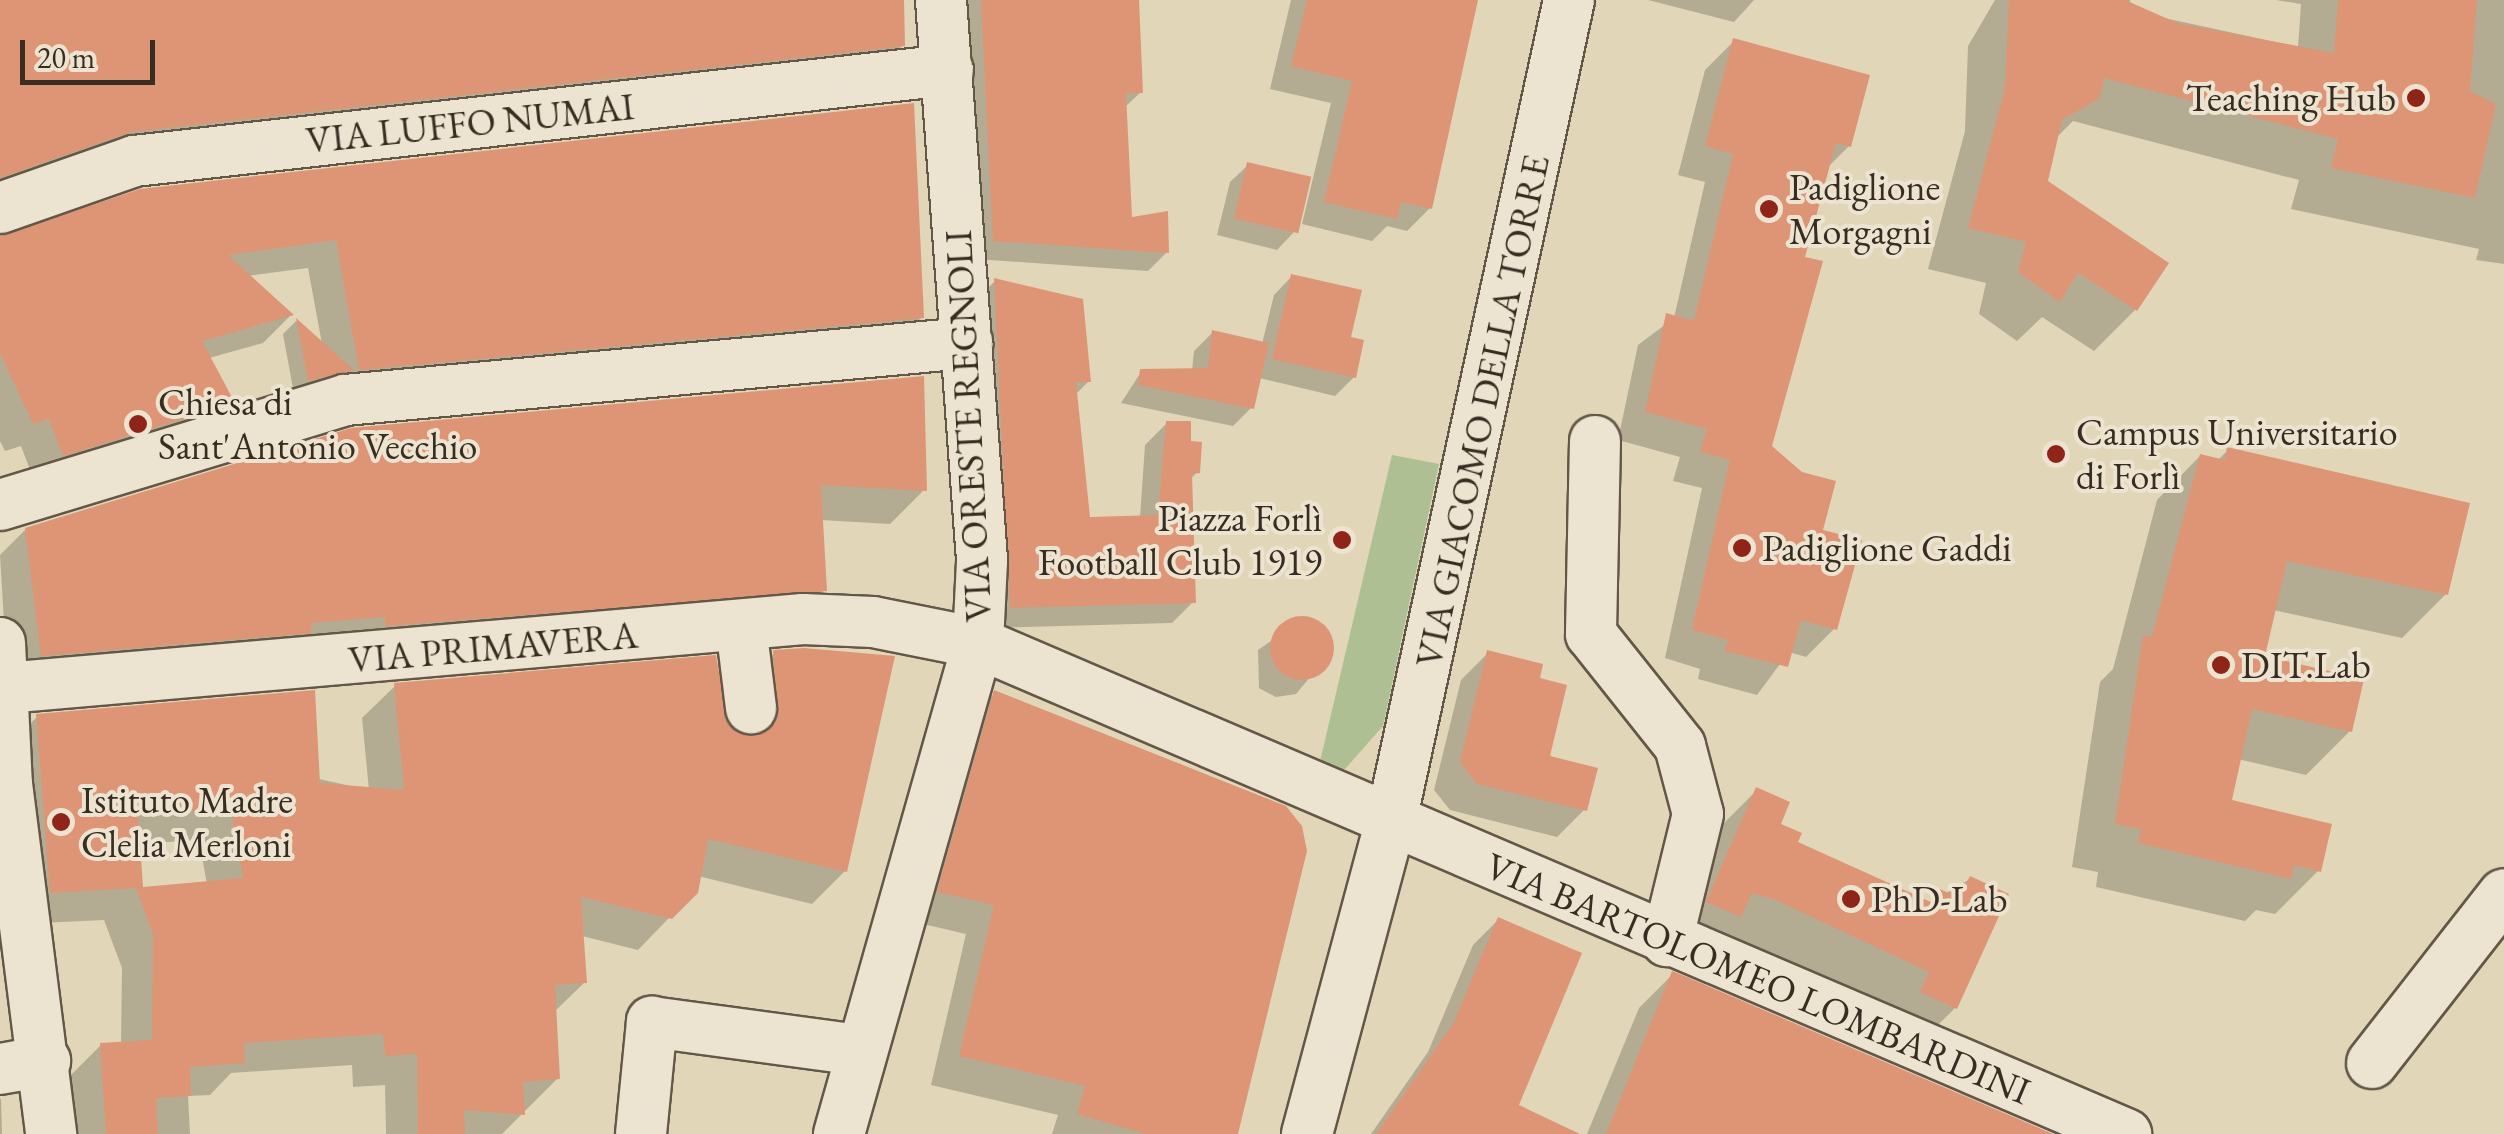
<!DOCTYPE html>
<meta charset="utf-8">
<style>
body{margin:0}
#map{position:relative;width:2504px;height:1134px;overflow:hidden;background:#e1d6b8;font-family:"EB Garamond",serif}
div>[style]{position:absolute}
.green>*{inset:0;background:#adbf93}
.shadow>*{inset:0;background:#0003}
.building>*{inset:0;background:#de9576;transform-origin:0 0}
.round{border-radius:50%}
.roads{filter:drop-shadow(2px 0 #635747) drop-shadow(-2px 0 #635747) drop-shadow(0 2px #635747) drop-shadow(0 -2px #635747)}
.minor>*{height:50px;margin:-25px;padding:0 25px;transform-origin:25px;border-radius:25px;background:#ece4d1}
.dots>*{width:28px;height:28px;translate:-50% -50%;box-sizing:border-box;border:5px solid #ece4d1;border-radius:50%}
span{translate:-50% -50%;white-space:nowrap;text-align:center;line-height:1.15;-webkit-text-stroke:8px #ece4d1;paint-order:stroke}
.poi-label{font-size:38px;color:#392d21}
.right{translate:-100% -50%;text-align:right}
.left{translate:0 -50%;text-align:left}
.street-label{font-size:38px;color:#392d21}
.scale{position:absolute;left:20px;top:40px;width:135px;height:45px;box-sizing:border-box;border:5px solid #392d21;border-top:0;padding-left:12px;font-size:30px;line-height:35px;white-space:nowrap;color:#392d21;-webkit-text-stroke:8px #ece4d1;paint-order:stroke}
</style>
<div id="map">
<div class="green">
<div style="clip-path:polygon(1392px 455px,1439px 464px,1383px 726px,1345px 769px,1318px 770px)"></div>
</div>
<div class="shadow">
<div style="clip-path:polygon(0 0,900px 0,903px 45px,874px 74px,0 195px)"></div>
<div style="clip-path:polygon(960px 0,1137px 0,1141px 92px,1124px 108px,1130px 220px,1167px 252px,1148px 271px,975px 259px)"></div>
<div style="clip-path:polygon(1291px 0,1476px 0,1430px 208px,1407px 231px,1387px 226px,1372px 241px,1302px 224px,1331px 103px,1270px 89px)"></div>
<div style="clip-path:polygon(1648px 0,1754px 0,1734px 22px)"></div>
<div style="clip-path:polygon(1995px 0,2130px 0,2132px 11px,2298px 47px,2301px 4px,2276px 0,2504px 0,2504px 264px,2476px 260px,2479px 249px,2291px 209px,2299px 180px,2073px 121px,2055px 139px,2045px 182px,2135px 310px,2094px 351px,2042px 317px,2017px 341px,1979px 314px,1986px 283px,1928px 269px,1965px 131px,1968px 46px)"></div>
<div style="clip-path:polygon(1734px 41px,1849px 146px,1827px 168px,1802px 258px,1769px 447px,1820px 531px,1835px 628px,1806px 657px,1789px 652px,1757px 695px,1698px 679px,1700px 669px,1665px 658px,1702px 488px,1673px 481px,1680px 457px,1618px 440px,1638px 345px,1674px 318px,1705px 182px,1678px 175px,1705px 70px)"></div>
<div style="clip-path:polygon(1248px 165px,1294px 232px,1277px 250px,1217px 235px,1230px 182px)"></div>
<div style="clip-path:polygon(141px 192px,922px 317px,893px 346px,294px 394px,283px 334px,296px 321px,322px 344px,308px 268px,247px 276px,290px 316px,263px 343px,209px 358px,232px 403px,204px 431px,35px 483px,21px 446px,5px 451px,0 441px,0 236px)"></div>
<div style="clip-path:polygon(1292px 276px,1348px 339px,1354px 377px,1335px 396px,1259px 378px,1252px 407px,1233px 426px,1121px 403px,1141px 372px,1192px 371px,1194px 351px,1213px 332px,1262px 344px,1274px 295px)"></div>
<div style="clip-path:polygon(995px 281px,1089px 381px,1075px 395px,1088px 519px,1140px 518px,1145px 445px,1167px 423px,1189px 443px,1197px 472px,1190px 480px,1193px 602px,1172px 623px,989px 628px,974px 302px)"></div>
<div style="clip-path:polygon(351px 431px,924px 490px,890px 524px,821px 520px,824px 590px,790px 624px,8px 689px,0 555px,25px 530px)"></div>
<div style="clip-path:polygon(2228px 450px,2446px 594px,2402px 638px,2273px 610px,2262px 658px,2350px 731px,2306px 775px,2238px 759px,2229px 802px,2319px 870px,2275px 914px,2256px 910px,2245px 921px,2096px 887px,2098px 872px,2072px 867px,2100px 682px,2113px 669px,2157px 500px,2200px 456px,2217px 461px)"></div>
<div style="clip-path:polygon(1304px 618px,1321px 625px,1332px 651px,1296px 694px,1276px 697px,1259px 688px,1258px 650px)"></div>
<div style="clip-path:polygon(evenodd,774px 653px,845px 871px,812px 904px,698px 876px,695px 891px,638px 950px,582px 936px,585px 982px,554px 1012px,558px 1078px,502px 1134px,386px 1134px,385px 1085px,353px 1087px,352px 1065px,231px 1073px,210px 1095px,188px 1096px,190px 1134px,72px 1134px,68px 1078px,101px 1045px,121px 1044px,122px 968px,104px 920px,18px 924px,4px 749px,37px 717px,369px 790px,362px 718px,395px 686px,745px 735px,742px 685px,774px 653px,199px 840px,207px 884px,140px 889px,138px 844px,199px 840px)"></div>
<div style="clip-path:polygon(1488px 653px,1584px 810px,1557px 837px,1450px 810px,1434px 790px,1461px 680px)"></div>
<div style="clip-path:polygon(995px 693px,1237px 1134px,1052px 1134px,1058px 1115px,931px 1085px,966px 934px,910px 921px,966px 722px)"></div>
<div style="clip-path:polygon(1757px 790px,1795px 843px,1928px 904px,1970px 879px,1955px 1008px,1913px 1050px,1666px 944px,1714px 833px)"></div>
<div style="clip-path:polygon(1498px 920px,1505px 1134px,1371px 1134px,1428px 1052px,1473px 945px)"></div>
<div style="clip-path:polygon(1673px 974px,2049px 1134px,1587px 1134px,1639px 1008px)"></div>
<div style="clip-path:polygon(0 1099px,1px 1099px,2px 1134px,0 1134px)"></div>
</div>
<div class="building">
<div style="clip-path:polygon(0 0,904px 0,905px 46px,131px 132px,0 178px)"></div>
<div style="clip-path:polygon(981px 0,1139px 0,1143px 93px,1126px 93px,1132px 217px,1168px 211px,1169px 253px,993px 241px)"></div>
<div style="clip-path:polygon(1307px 0,1478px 0,1432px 209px,1401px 202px,1397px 219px,1324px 202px,1352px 81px,1291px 66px)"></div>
<div style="clip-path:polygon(2009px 0,2125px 0,2177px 23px,2334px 53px,2338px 0,2477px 0,2470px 91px,2496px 104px,2475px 198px,2331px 168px,2338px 139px,2104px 78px,2100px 98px,2062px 120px,2048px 181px,2169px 263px,2137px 311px,2078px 273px,2060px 302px,2018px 272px,2026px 242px,1968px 228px,2005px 88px)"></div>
<div style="clip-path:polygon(1733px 38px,1870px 75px,1851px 147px,1836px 143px,1805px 257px,1823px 261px,1772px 446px,1802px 472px,1836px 481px,1823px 530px,1862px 540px,1837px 630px,1801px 620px,1788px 667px,1725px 651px,1728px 640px,1692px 630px,1730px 460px,1700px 452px,1707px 429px,1645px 412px,1666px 313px,1694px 321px,1733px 154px,1705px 146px)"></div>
<div style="clip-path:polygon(914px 103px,924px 318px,359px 370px,336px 240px,228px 255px,294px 315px,202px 341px,235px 403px,63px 456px,49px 419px,33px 424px,0 353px,0 236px,140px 189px)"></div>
<div style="left:1247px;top:162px;width:66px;height:58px;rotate:13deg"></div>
<div style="clip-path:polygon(1291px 274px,1362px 290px,1351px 337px,1364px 340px,1356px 378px,1272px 359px)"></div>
<div style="clip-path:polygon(994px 278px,1083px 299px,1091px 382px,1076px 382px,1090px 517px,1158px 515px,1166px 421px,1191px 421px,1191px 441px,1202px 442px,1200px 473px,1192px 474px,1196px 603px,1010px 608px)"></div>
<div style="clip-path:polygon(296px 318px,354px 370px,308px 381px)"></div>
<div style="clip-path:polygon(1212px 330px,1269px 343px,1254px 409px,1138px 385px,1140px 369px,1208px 368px)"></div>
<div style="clip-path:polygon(924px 376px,927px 491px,821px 485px,827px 591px,386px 626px,384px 617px,311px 623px,312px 633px,41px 656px,25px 528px,351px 428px)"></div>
<div style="clip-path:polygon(2227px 447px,2470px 503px,2448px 595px,2287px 561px,2265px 656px,2364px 679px,2352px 732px,2252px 709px,2232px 800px,2332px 824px,2321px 872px,2294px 865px,2291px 879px,2138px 843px,2141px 829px,2115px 824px,2143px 635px,2152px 637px,2200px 454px,2225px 460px)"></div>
<div class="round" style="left:1270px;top:616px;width:64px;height:64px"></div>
<div style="clip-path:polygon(evenodd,804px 648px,895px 656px,847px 872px,708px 839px,698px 893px,672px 919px,581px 897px,587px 983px,555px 985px,560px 1079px,523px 1082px,525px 1115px,464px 1110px,465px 1134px,418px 1134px,417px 1054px,385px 1056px,383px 1034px,244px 1043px,245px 1063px,190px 1067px,191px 1096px,156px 1098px,158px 1134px,106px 1134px,100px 1043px,152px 1040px,153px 934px,136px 888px,50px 893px,36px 714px,315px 690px,320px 783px,404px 790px,394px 683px,716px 655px,728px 724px,754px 737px,778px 718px,773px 650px,804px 648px,231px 809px,243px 878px,143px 887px,138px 814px,231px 809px)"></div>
<div style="clip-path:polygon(1487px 650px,1543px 664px,1540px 678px,1567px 685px,1550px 756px,1598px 768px,1587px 811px,1477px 784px,1460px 762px)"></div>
<div style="clip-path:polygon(994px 690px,1286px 806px,1302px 826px,1307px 851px,1238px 1134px,1146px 1134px,1077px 1114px,1085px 1086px,959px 1056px,994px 905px,937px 892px)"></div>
<div style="clip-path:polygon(1756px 787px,1790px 802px,1781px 824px,1802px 833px,1798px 842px,1933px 903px,1940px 889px,1959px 898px,1970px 876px,2009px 894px,1957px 1009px,1920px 992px,1929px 972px,1776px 900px,1752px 893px,1741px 917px,1706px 902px)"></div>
<div style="clip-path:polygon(1498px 917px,1582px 953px,1519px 1105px,1580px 1134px,1376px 1134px,1453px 1024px)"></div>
<div style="clip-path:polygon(1672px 971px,1682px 975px,2053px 1134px,1606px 1134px)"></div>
</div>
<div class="roads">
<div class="minor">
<div style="left:0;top:208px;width:142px;rotate:-19.3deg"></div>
<div style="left:134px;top:161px;width:819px;rotate:-6.38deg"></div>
<div style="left:1595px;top:441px;width:193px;rotate:91.2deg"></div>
<div style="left:1591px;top:634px;width:143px;rotate:51.5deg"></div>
<div style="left:1680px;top:746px;width:70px;rotate:75.2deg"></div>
<div style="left:1698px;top:814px;width:131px;rotate:103.7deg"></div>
<div style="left:0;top:505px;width:361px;rotate:-16.9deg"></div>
<div style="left:345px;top:400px;width:625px;rotate:-5.24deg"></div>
<div style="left:741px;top:626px;width:83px;rotate:83deg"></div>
<div style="left:0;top:643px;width:141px;rotate:87.2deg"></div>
<div style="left:7px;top:784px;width:353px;rotate:82.8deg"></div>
<div style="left:5px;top:688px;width:801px;rotate:-4.94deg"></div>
<div style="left:803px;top:619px;width:70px;rotate:2.5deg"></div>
<div style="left:873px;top:622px;width:107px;rotate:11.3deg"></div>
<div style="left:978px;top:643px;width:1249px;rotate:23.16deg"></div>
<div style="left:2372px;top:1063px;width:214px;rotate:-52deg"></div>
<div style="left:0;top:1069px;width:46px;rotate:-10.1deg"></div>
<div style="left:641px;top:1134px;width:113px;rotate:-84.4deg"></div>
<div style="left:652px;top:1022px;width:208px;rotate:7.7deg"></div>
<div style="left:839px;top:1134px;width:510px;rotate:-74.19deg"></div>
<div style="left:978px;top:643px;width:83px;rotate:-87.2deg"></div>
<div style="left:982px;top:560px;width:561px;rotate:-94.19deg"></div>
<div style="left:1307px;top:1134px;width:324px;rotate:-75deg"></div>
<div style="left:1391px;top:821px;width:840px;rotate:-77.77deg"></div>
</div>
</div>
<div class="dots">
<div style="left:2416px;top:98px;background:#8f2418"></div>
<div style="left:1769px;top:209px;background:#8f2418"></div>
<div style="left:138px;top:424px;background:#8f2418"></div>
<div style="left:2056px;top:454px;background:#8f2418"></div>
<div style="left:1342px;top:540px;background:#8f2418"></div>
<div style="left:1742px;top:548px;background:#8f2418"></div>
<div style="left:2221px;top:665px;background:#8f2418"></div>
<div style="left:61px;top:822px;background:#8f2418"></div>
<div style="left:1851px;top:899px;background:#8f2418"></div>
</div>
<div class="poi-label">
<span class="right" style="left:2396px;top:98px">Teaching Hub</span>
<span class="left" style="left:1789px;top:209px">Padiglione<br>Morgagni</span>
<span class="left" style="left:158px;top:424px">Chiesa di<br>Sant'Antonio Vecchio</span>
<span class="left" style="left:2076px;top:454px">Campus Universitario<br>di Forlì</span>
<span class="right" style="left:1322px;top:540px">Piazza Forlì<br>Football Club 1919</span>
<span class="left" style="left:1762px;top:548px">Padiglione Gaddi</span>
<span class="left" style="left:2241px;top:665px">DIT.Lab</span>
<span class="left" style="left:81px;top:822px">Istituto Madre<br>Clelia Merloni</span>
<span class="left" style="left:1871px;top:899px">PhD-Lab</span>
</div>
<div class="street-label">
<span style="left:470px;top:123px;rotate:-6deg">VIA LUFFO NUMAI</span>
<span style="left:1482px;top:411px;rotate:-78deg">VIA GIACOMO DELLA TORRE</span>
<span style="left:968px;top:426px;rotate:-93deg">VIA ORESTE REGNOLI</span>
<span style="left:493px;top:647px;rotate:-5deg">VIA PRIMAVERA</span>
<span style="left:1758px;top:978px;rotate:23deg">VIA BARTOLOMEO LOMBARDINI</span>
</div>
<div class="scale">20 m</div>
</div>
